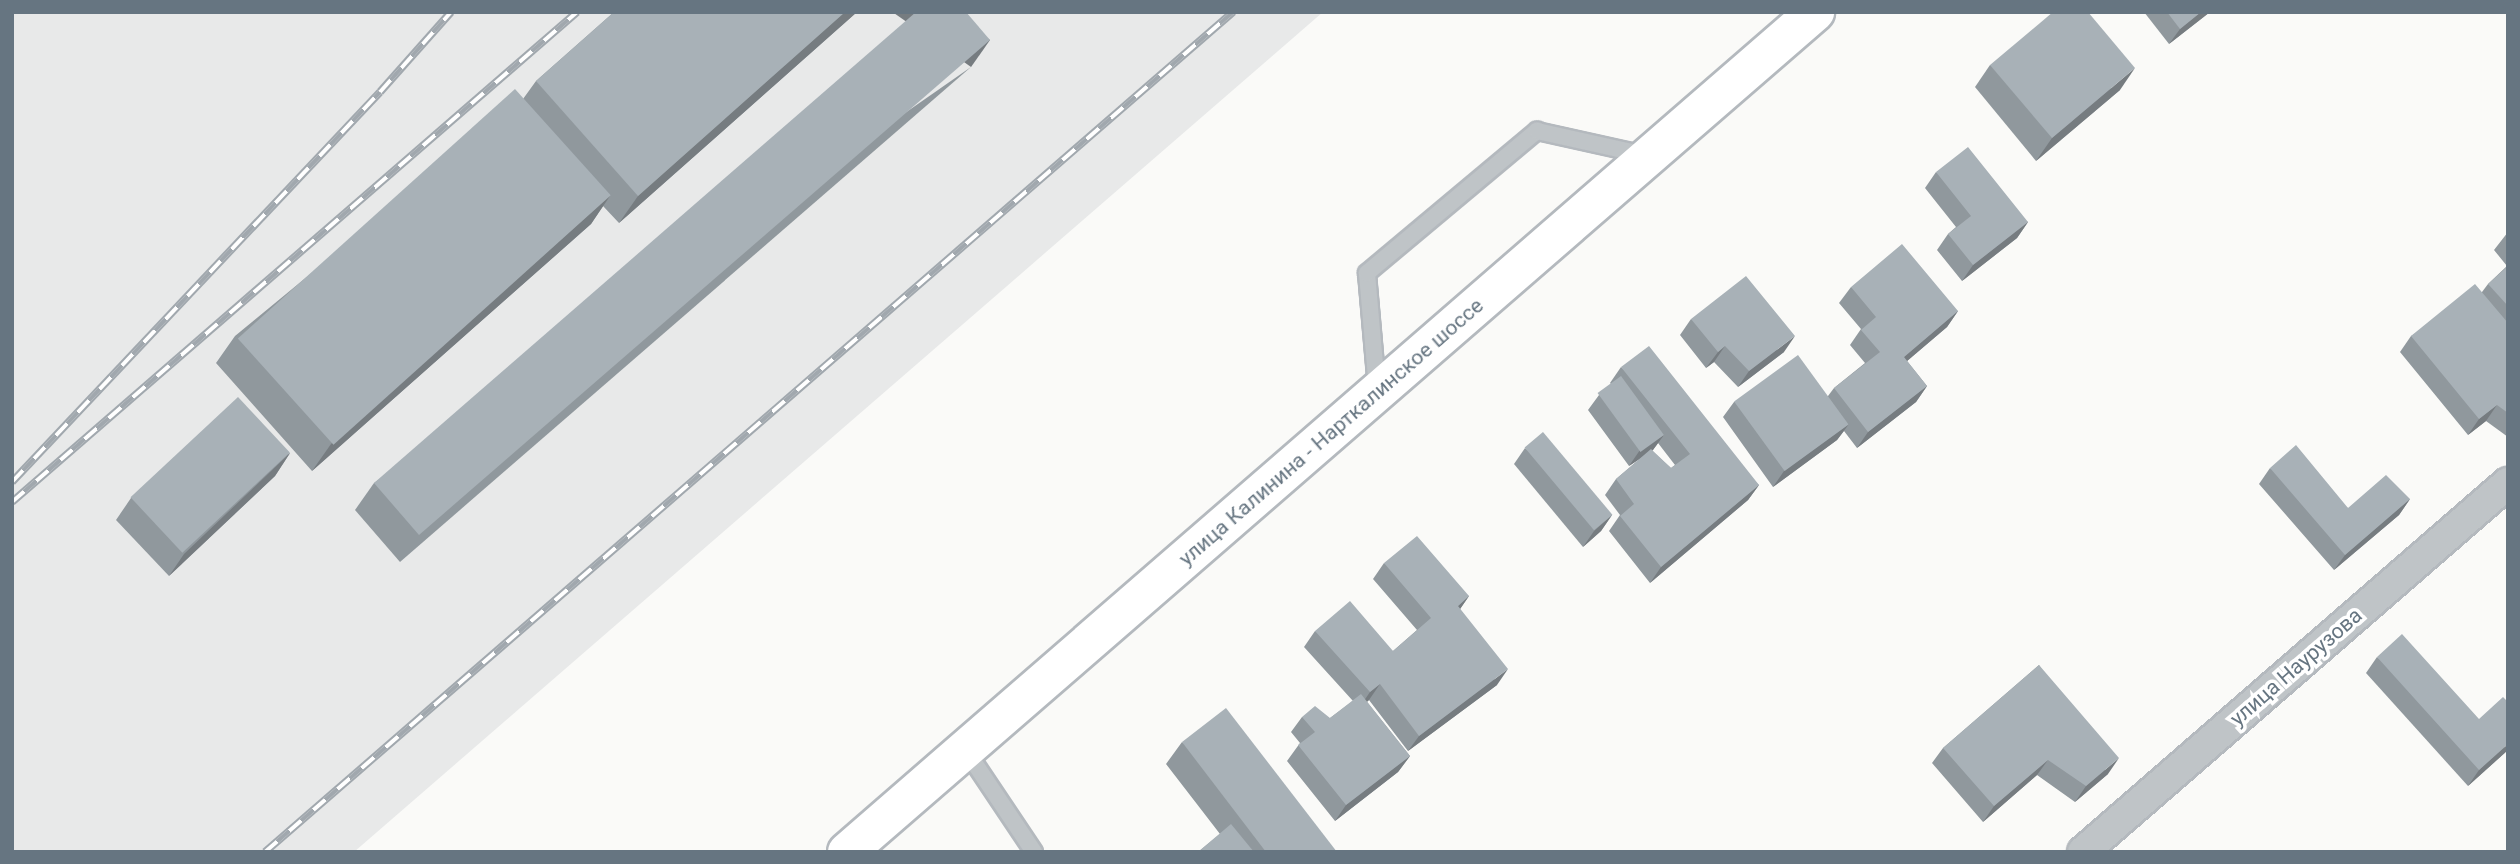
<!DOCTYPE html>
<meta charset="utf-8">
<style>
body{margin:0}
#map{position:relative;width:2520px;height:864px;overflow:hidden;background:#fafaf8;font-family:Roboto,sans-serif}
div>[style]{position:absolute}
.built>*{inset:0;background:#e8e9e9}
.roads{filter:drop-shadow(2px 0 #b4b9be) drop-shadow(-2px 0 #b4b9be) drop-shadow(0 2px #b4b9be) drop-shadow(0 -2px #b4b9be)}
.lane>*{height:16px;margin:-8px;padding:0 8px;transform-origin:8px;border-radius:8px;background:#bfc4c7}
.street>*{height:30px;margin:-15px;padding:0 15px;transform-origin:15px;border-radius:15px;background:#bfc4c7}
.secondary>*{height:38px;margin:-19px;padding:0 19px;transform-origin:19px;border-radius:19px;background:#fff}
.rail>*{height:8px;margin-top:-4px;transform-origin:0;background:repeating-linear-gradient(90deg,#fff 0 16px,#a1a8ae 0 32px);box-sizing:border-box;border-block:2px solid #a1a8ae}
.wall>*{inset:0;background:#90989d}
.shaded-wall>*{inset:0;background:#767c80;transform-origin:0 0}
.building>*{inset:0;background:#a8b1b7;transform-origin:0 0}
span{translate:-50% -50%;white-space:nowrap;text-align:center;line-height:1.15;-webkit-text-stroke:7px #fff;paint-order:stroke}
.street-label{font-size:21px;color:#667581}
.frame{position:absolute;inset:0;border:14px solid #667581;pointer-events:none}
</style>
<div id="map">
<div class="built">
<div style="clip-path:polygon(12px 12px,1323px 12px,354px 852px,12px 852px)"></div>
</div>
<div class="roads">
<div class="lane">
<div style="left:1377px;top:388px;width:115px;rotate:-95deg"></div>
<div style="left:1367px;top:273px;width:222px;rotate:-39.9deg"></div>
<div style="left:1537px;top:131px;width:111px;rotate:12.5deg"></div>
<div style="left:965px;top:749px;width:124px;rotate:56.2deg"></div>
</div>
<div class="street">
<div style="left:2083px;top:852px;width:563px;rotate:-40.97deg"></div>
</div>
<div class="secondary">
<div style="left:847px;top:852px;width:1282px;rotate:-40.95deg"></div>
</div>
</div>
<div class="rail">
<div style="left:12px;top:482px;width:536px;rotate:-46.66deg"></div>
<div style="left:380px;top:92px;width:107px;rotate:-48.4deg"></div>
<div style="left:12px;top:502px;width:748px;rotate:-40.93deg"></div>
<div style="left:265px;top:852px;width:1282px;rotate:-40.95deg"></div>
</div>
<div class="wall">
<div style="clip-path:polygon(614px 12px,857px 12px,619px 223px,603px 206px,591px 224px,312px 471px,216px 363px,235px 336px,523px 99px,536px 81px)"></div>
<div style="clip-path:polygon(2144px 12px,2210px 12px,2169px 44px)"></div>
<div style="clip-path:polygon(1990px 65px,2120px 90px,2036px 161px,1975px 87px)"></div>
<div style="clip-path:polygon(971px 67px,400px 562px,355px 510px,374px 483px)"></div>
<div style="clip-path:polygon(1936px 172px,2028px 222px,2017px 238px,1962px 281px,1937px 250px,1948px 234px,1956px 227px,1925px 188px)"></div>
<div style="clip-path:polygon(2508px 232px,2508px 437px,2486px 421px,2468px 435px,2400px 352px,2411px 336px,2482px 292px,2488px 284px,2507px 266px,2494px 250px)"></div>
<div style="clip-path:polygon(1851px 287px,1958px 311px,1947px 327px,1907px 361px,1927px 386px,1916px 402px,1857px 448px,1844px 431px,1837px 440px,1773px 487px,1723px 417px,1734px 402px,1828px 396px,1834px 388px,1865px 363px,1850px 345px,1861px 329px,1839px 303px)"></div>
<div style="clip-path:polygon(1691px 319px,1784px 352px,1738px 387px,1714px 362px,1706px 368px,1680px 335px)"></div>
<div style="clip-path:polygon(evenodd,1621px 367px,1759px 485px,1748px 500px,1650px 583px,1609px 531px,1620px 515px,1605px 495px,1616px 479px,1641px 458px,1629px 466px,1588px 410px,1599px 395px,1611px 384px,1610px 383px,1621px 367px,1658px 443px,1675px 465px,1671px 468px,1652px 451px,1658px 443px)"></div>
<div style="clip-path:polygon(1525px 448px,1612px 515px,1601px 531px,1583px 547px,1514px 464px)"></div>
<div style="clip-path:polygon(290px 453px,275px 476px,169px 576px,116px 520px,131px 498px)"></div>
<div style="clip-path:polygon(2270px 468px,2348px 508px,2410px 499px,2399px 515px,2334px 570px,2259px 484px)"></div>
<div style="clip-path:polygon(1384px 563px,1469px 596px,1460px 609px,1497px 685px,1408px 751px,1369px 700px,1367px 702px,1410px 756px,1398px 772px,1335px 821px,1287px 761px,1300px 743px,1291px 732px,1302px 717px,1330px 718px,1353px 701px,1304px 647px,1315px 631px,1393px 651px,1417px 630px,1373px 579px)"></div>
<div style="clip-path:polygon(2377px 657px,2508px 750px,2468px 786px,2366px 673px)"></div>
<div style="clip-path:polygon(2039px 665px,2108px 774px,2075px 802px,2037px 775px,1983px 822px,1932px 763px,1943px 748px)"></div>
<div style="clip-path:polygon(1182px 742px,1337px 852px,1198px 852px,1220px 834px,1166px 764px)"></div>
</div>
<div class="shaded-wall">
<div style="clip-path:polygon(845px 12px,857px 12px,619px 223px,638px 196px)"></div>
<div style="clip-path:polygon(2201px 12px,2210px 12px,2169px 44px,2180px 29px)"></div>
<div style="left:990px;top:40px;width:33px;height:756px;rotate:125deg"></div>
<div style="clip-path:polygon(2135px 68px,2120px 90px,2036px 161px,2052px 138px)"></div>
<div style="clip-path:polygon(610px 196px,591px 224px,312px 471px,331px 444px)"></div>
<div style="clip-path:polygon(2028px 222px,2017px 238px,1962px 281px,1973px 265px)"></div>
<div style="clip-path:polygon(1958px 311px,1947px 327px,1893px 373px,1904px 357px)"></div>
<div style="clip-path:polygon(1795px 336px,1784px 352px,1738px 387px,1749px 371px)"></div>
<div style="clip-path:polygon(1725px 346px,1714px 362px,1706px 368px,1718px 352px)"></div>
<div style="clip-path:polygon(1927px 386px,1916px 402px,1857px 448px,1868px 432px)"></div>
<div style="clip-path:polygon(2497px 405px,2486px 421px,2468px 435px,2479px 419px)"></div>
<div style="clip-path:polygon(1849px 424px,1837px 440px,1773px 487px,1784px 471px)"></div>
<div style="clip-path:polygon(1664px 435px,1653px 450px,1629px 466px,1640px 450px)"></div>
<div style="clip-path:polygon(290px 453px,275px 476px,169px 576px,184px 554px)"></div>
<div style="clip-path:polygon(1759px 485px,1748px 500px,1650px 583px,1661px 567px)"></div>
<div style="clip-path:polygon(2410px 499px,2399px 515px,2334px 570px,2345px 555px)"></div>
<div style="clip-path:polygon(1612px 515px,1601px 531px,1583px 547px,1594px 531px)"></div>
<div style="clip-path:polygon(1469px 596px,1458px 612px,1458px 606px)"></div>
<div style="clip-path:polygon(1508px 669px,1497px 685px,1408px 751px,1419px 736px)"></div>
<div style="clip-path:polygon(1380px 684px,1369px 700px,1359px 708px,1370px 692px)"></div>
<div style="clip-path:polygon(2508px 744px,2508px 750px,2468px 786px,2479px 770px)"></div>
<div style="clip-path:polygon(1410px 756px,1398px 772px,1335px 821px,1346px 805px)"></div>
<div style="clip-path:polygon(2119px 758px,2108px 774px,2075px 802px,2086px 786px)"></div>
<div style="clip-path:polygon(2048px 760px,2037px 775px,1983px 822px,1994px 806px)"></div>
</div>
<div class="building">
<div style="clip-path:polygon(614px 12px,845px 12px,638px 196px,536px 81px)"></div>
<div style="clip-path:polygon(916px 12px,966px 12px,990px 40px,419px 535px,374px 483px)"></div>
<div style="clip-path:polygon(2053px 12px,2088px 12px,2135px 68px,2052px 138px,1990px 65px)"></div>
<div style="clip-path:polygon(2167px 12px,2201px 12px,2180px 29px)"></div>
<div style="left:515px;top:89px;width:143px;height:373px;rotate:48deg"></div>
<div style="clip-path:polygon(1968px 147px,2028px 222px,1973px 265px,1948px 234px,1971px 216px,1936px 172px)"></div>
<div style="clip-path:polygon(1902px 244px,1958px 311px,1904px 357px,1927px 386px,1868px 432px,1834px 388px,1880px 352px,1861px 330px,1876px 317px,1851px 287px)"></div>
<div style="clip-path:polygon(2508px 266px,2508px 306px,2488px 284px)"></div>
<div style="clip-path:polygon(1746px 276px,1795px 336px,1749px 371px,1725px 346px,1718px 352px,1691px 319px)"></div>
<div style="clip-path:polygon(2475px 284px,2508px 323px,2508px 413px,2497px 405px,2479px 419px,2411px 336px)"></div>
<div style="clip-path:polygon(1649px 346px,1759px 485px,1661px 567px,1620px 516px,1634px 504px,1616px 479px,1651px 449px,1671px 468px,1690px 454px,1621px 367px)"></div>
<div style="left:1798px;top:355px;width:86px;height:79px;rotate:54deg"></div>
<div style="left:1621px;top:376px;width:73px;height:29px;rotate:54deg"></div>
<div style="left:238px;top:397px;width:76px;height:147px;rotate:47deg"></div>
<div style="left:1543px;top:432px;width:108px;height:24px;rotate:50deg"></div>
<div style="clip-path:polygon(2296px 445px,2348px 508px,2386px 475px,2410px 499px,2345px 555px,2270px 468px)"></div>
<div style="clip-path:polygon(1417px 536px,1469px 596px,1458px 606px,1508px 669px,1419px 736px,1380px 684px,1370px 692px,1315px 631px,1350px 601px,1393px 651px,1431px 618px,1384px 563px)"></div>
<div style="clip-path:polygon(2402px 634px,2479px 719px,2503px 697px,2508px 702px,2508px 744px,2479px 770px,2377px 657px)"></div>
<div style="clip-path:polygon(2039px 665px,2119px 758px,2086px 786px,2048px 760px,1994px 806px,1943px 748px)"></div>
<div style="clip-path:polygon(1361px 694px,1410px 756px,1346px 805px,1298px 745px,1315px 732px,1302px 717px,1315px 706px,1330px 718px)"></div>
<div style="clip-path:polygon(1226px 708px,1337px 852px,1266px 852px,1182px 742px)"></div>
<div style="clip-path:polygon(1231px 824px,1254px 852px,1198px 852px)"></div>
</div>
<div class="street-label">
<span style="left:1331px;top:432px;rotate:-41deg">улица Калинина - Нарткалинское шоссе</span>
<span style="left:2296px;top:667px;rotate:-41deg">улица Наурузова</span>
</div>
<div class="frame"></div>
</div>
